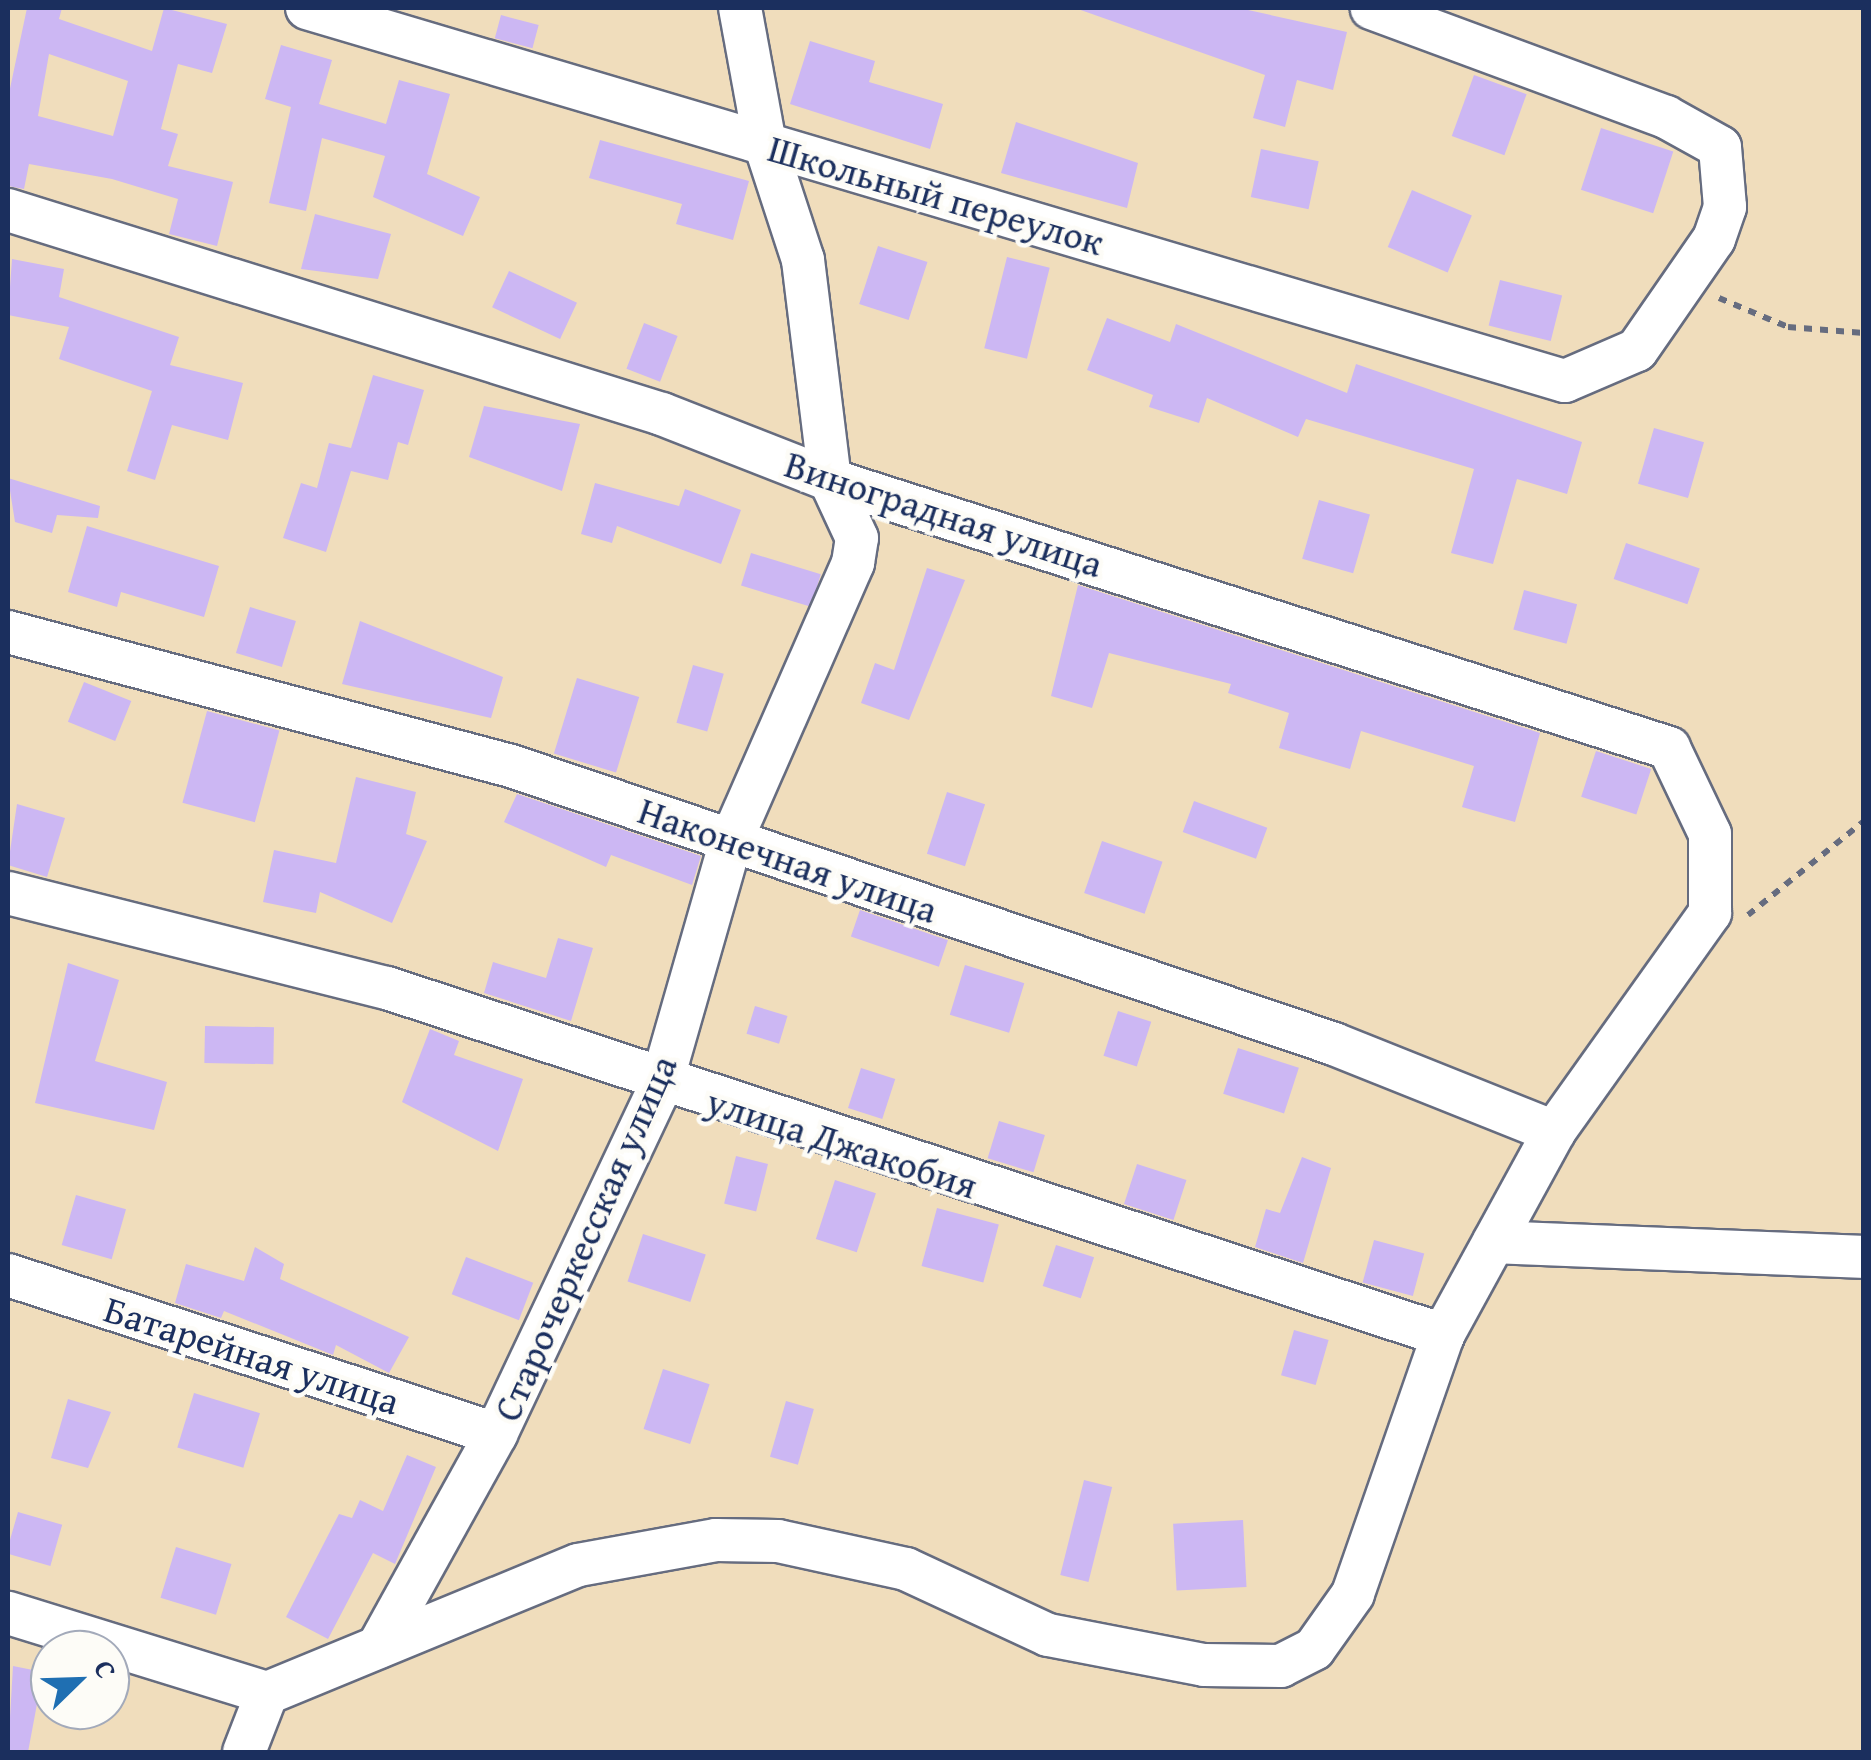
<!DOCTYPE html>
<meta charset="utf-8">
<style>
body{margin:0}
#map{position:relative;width:1871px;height:1760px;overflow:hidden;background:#f0ddbc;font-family:"Gentium Book Plus",serif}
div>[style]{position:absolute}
.building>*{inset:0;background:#ccb7f3;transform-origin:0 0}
.path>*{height:6px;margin-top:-3px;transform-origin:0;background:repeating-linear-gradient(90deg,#666c7f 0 8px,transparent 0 16px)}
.roads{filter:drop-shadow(2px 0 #666c7f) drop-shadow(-2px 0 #666c7f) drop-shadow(0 2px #666c7f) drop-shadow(0 -2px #666c7f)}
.minor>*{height:42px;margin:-21px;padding:0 21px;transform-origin:21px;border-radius:21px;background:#fff}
span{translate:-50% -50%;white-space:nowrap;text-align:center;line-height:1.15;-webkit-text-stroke:9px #fdfcf7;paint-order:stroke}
.street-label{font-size:38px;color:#1b2f5e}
.frame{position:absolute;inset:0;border:10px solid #1b2f5e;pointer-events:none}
.north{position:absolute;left:30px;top:1630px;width:100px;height:100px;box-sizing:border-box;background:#fdfcf7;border:2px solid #a3aaba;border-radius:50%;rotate:67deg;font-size:28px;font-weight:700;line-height:40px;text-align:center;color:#1b2f5e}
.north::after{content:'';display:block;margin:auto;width:35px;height:45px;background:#1f6fb2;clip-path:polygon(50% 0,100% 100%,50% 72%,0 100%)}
</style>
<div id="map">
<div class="building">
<div style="clip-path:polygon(evenodd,27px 8px,62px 8px,59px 19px,152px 51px,164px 8px,227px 24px,212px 73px,178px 64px,161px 129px,178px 134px,168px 166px,233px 182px,217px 246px,169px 234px,178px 199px,112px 179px,29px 164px,24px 189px,8px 186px,8px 98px,27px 8px,49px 54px,128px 81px,113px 136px,38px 116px,49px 54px)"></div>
<div style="clip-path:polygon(1075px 8px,1239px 8px,1347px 32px,1333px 90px,1297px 80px,1285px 127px,1253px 118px,1265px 75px)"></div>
<div style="left:501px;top:15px;width:39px;height:24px;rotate:15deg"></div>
<div style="clip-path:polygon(810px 41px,875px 61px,869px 82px,943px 104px,930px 149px,790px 104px)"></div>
<div style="clip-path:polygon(281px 45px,332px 60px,319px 104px,386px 124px,399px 80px,450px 94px,427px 174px,480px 197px,463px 236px,373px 197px,385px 156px,322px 138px,306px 211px,269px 203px,291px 107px,265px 99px)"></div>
<div style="left:1474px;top:75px;width:56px;height:65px;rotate:20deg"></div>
<div style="clip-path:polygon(1016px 122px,1138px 163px,1127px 208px,1001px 173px)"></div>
<div style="left:1601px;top:128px;width:76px;height:65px;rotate:18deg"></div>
<div style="clip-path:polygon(600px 140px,749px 181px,733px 240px,676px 224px,682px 204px,589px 178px)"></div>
<div style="left:1261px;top:149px;width:59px;height:49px;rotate:12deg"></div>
<div style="left:1412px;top:190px;width:65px;height:62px;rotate:23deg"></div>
<div style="clip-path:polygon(315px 214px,391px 234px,378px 279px,301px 269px)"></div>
<div style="left:878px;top:246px;width:52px;height:61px;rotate:18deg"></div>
<div style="left:1007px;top:257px;width:44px;height:94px;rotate:14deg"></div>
<div style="clip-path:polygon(12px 259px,64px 269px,59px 297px,179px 337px,170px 365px,243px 383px,228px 440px,172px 425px,155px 480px,127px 471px,152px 391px,59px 359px,69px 327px,8px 315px)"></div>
<div style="left:509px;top:271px;width:75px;height:40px;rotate:25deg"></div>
<div style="left:1500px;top:280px;width:64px;height:47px;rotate:14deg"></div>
<div style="clip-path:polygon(1107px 318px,1170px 342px,1176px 324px,1347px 393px,1356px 364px,1582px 442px,1567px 494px,1517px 479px,1493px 564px,1451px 553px,1474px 469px,1306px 419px,1298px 437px,1207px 398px,1199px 423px,1149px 407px,1153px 395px,1087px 370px)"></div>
<div style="left:644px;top:323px;width:36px;height:49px;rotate:21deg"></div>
<div style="clip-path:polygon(373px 375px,424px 390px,408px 445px,398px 442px,388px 480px,351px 471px,326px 552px,283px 538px,301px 483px,317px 488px,329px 443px,351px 448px)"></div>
<div style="clip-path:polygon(484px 406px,580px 424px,562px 491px,469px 457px)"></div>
<div style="left:1654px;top:428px;width:52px;height:58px;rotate:16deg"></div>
<div style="clip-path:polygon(8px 478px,100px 506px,98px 518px,57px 515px,52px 533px,15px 522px)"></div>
<div style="clip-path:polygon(595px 483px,679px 506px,685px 489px,741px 510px,721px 564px,617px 526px,612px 543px,581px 534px)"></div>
<div style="left:1319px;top:500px;width:53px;height:61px;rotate:16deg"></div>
<div style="clip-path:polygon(87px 526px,219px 566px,204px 617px,121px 592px,117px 607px,68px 592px)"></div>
<div style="left:1626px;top:543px;width:78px;height:38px;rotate:19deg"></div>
<div style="left:751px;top:553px;width:73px;height:34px;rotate:17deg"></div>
<div style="clip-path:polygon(927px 568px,965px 580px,909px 720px,861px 703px,875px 663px,894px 670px)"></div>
<div style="clip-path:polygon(1078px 585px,1540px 733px,1515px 822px,1462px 807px,1474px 766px,1361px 731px,1350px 769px,1279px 748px,1289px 713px,1228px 693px,1231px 684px,1109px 653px,1092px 708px,1051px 696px)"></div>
<div style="left:1524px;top:590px;width:55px;height:41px;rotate:15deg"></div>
<div style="left:250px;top:607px;width:48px;height:48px;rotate:17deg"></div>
<div style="clip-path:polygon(360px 621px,503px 677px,491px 718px,342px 684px)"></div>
<div style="left:693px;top:665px;width:32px;height:60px;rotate:16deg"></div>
<div style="left:577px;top:678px;width:65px;height:79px;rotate:17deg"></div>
<div style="left:84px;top:682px;width:51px;height:43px;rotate:22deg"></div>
<div style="left:207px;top:711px;width:75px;height:95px;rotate:15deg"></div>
<div style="left:1596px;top:751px;width:58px;height:48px;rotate:18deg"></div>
<div style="clip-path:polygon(356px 777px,416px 792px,406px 834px,427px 841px,392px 923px,320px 892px,316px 913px,263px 902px,274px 850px,336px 863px)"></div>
<div style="left:947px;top:792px;width:40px;height:65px;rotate:18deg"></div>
<div style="clip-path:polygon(517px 794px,701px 856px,692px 885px,611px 855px,606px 867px,504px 822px)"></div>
<div style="left:1194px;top:801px;width:78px;height:33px;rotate:20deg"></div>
<div style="clip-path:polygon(17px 804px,65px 818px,47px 877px,8px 865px)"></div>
<div style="left:1102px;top:841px;width:64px;height:55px;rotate:19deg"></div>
<div style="left:860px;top:910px;width:93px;height:28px;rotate:19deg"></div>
<div style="clip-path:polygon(558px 938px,593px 948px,571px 1021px,484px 993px,493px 962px,546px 978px)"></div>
<div style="clip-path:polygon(68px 963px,119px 980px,95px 1061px,167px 1082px,154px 1130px,35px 1103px)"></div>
<div style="left:965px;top:965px;width:62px;height:52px;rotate:17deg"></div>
<div style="left:755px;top:1006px;width:34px;height:29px;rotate:17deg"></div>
<div style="left:1118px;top:1011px;width:35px;height:47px;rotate:18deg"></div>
<div style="left:205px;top:1026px;width:69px;height:37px;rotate:1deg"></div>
<div style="clip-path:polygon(430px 1029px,459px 1041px,454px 1055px,523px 1079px,498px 1151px,402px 1102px)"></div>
<div style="left:1238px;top:1048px;width:64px;height:48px;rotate:18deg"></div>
<div style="left:861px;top:1068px;width:36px;height:42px;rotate:18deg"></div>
<div style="left:999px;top:1121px;width:48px;height:39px;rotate:17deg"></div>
<div style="left:736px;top:1156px;width:33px;height:49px;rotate:14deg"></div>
<div style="clip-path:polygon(1302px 1157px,1331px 1168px,1303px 1263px,1255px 1247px,1266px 1209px,1280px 1213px)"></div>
<div style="left:1137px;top:1164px;width:52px;height:42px;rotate:18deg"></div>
<div style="left:835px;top:1180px;width:43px;height:62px;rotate:18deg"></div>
<div style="left:76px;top:1195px;width:52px;height:52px;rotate:16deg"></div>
<div style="left:937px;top:1208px;width:64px;height:60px;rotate:15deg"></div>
<div style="left:643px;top:1234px;width:66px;height:50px;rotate:18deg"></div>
<div style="left:1374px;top:1240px;width:52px;height:44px;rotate:15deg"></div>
<div style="left:1056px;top:1245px;width:40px;height:43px;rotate:18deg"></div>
<div style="clip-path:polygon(255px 1247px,284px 1264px,280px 1279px,409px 1337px,389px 1373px,336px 1345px,333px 1355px,224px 1311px,221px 1318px,175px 1303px,186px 1264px,244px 1281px)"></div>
<div style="left:466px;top:1257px;width:72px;height:40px;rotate:21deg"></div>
<div style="left:1294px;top:1330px;width:36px;height:47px;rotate:16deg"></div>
<div style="left:663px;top:1369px;width:49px;height:63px;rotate:18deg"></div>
<div style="left:194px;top:1393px;width:69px;height:57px;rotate:17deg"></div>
<div style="clip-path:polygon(68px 1399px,111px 1412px,88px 1468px,51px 1458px)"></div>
<div style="left:786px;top:1401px;width:29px;height:58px;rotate:16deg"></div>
<div style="clip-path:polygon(407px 1455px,436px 1467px,395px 1564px,373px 1553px,328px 1639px,286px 1617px,339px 1514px,352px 1518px,360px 1500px,383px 1511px)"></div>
<div style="left:1084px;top:1480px;width:29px;height:98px;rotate:14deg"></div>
<div style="left:18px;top:1512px;width:46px;height:43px;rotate:16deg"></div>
<div style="left:1243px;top:1520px;width:67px;height:70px;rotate:87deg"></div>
<div style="left:176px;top:1547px;width:58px;height:53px;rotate:17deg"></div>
<div style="clip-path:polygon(13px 1666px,43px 1672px,28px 1752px,8px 1752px)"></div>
</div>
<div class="path">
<div style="left:1719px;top:298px;width:75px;rotate:22.8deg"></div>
<div style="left:1788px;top:327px;width:76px;rotate:4.5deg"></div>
<div style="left:1748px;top:915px;width:149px;rotate:-39deg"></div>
</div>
<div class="roads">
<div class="minor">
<div style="left:307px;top:8px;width:1312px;rotate:16.52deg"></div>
<div style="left:1565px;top:381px;width:78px;rotate:-23.3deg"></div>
<div style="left:1637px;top:350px;width:135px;rotate:-55.3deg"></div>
<div style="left:1714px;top:239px;width:34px;rotate:-71deg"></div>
<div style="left:1725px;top:207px;width:60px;rotate:-94.8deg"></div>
<div style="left:1720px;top:147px;width:62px;rotate:-150.9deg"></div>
<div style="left:1666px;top:117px;width:314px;rotate:-159.7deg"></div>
<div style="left:8px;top:210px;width:685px;rotate:17.32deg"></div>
<div style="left:662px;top:414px;width:180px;rotate:21.4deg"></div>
<div style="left:830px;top:480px;width:881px;rotate:17.71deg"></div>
<div style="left:1669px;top:748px;width:95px;rotate:64.5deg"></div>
<div style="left:1710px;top:834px;width:79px;rotate:90deg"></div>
<div style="left:1710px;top:913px;width:269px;rotate:125.5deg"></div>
<div style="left:1554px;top:1132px;width:231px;rotate:118.7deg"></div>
<div style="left:1443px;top:1335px;width:274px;rotate:109.2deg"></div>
<div style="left:1353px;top:1594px;width:67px;rotate:125.3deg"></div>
<div style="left:1314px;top:1649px;width:37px;rotate:153deg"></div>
<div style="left:1281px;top:1666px;width:77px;rotate:-179.3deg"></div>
<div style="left:1204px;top:1665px;width:159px;rotate:-169.1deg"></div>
<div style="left:1048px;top:1635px;width:157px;rotate:-155.1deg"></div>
<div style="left:906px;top:1569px;width:131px;rotate:-167.7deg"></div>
<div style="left:778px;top:1541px;width:62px;rotate:-179.1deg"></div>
<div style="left:716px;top:1540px;width:140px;rotate:169.7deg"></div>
<div style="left:578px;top:1565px;width:336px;rotate:157.6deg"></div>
<div style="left:267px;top:1693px;width:271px;rotate:-162.8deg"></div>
<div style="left:8px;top:632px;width:521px;rotate:14.92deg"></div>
<div style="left:511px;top:766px;width:869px;rotate:18.66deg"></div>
<div style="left:1334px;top:1044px;width:237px;rotate:21.8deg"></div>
<div style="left:8px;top:893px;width:391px;rotate:14.1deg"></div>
<div style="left:387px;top:988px;width:1112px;rotate:18.19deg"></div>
<div style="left:1494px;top:1242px;width:370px;rotate:2.3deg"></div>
<div style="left:8px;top:1275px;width:513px;rotate:18.05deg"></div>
<div style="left:378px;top:1647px;width:244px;rotate:-61deg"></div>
<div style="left:496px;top:1434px;width:386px;rotate:-64.7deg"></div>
<div style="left:661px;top:1085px;width:254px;rotate:-74deg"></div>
<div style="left:731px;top:841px;width:304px;rotate:-66.3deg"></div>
<div style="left:853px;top:563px;width:25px;rotate:-81deg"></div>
<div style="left:857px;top:538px;width:64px;rotate:-115deg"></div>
<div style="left:830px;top:480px;width:222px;rotate:-97deg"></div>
<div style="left:803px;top:260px;width:122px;rotate:-108.1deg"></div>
<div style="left:765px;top:144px;width:138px;rotate:-100.4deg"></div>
<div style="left:244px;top:1752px;width:63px;rotate:-68.7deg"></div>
</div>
</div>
<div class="street-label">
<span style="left:936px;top:195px;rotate:16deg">Школьный переулок</span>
<span style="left:944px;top:514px;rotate:18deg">Виноградная улица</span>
<span style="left:788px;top:860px;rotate:19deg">Наконечная улица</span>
<span style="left:842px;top:1143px;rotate:18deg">улица Джакобия</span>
<span style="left:585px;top:1238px;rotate:-66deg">Старочеркесская улица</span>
<span style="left:252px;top:1355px;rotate:18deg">Батарейная улица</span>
</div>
<div class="frame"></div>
<div class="north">С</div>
</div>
